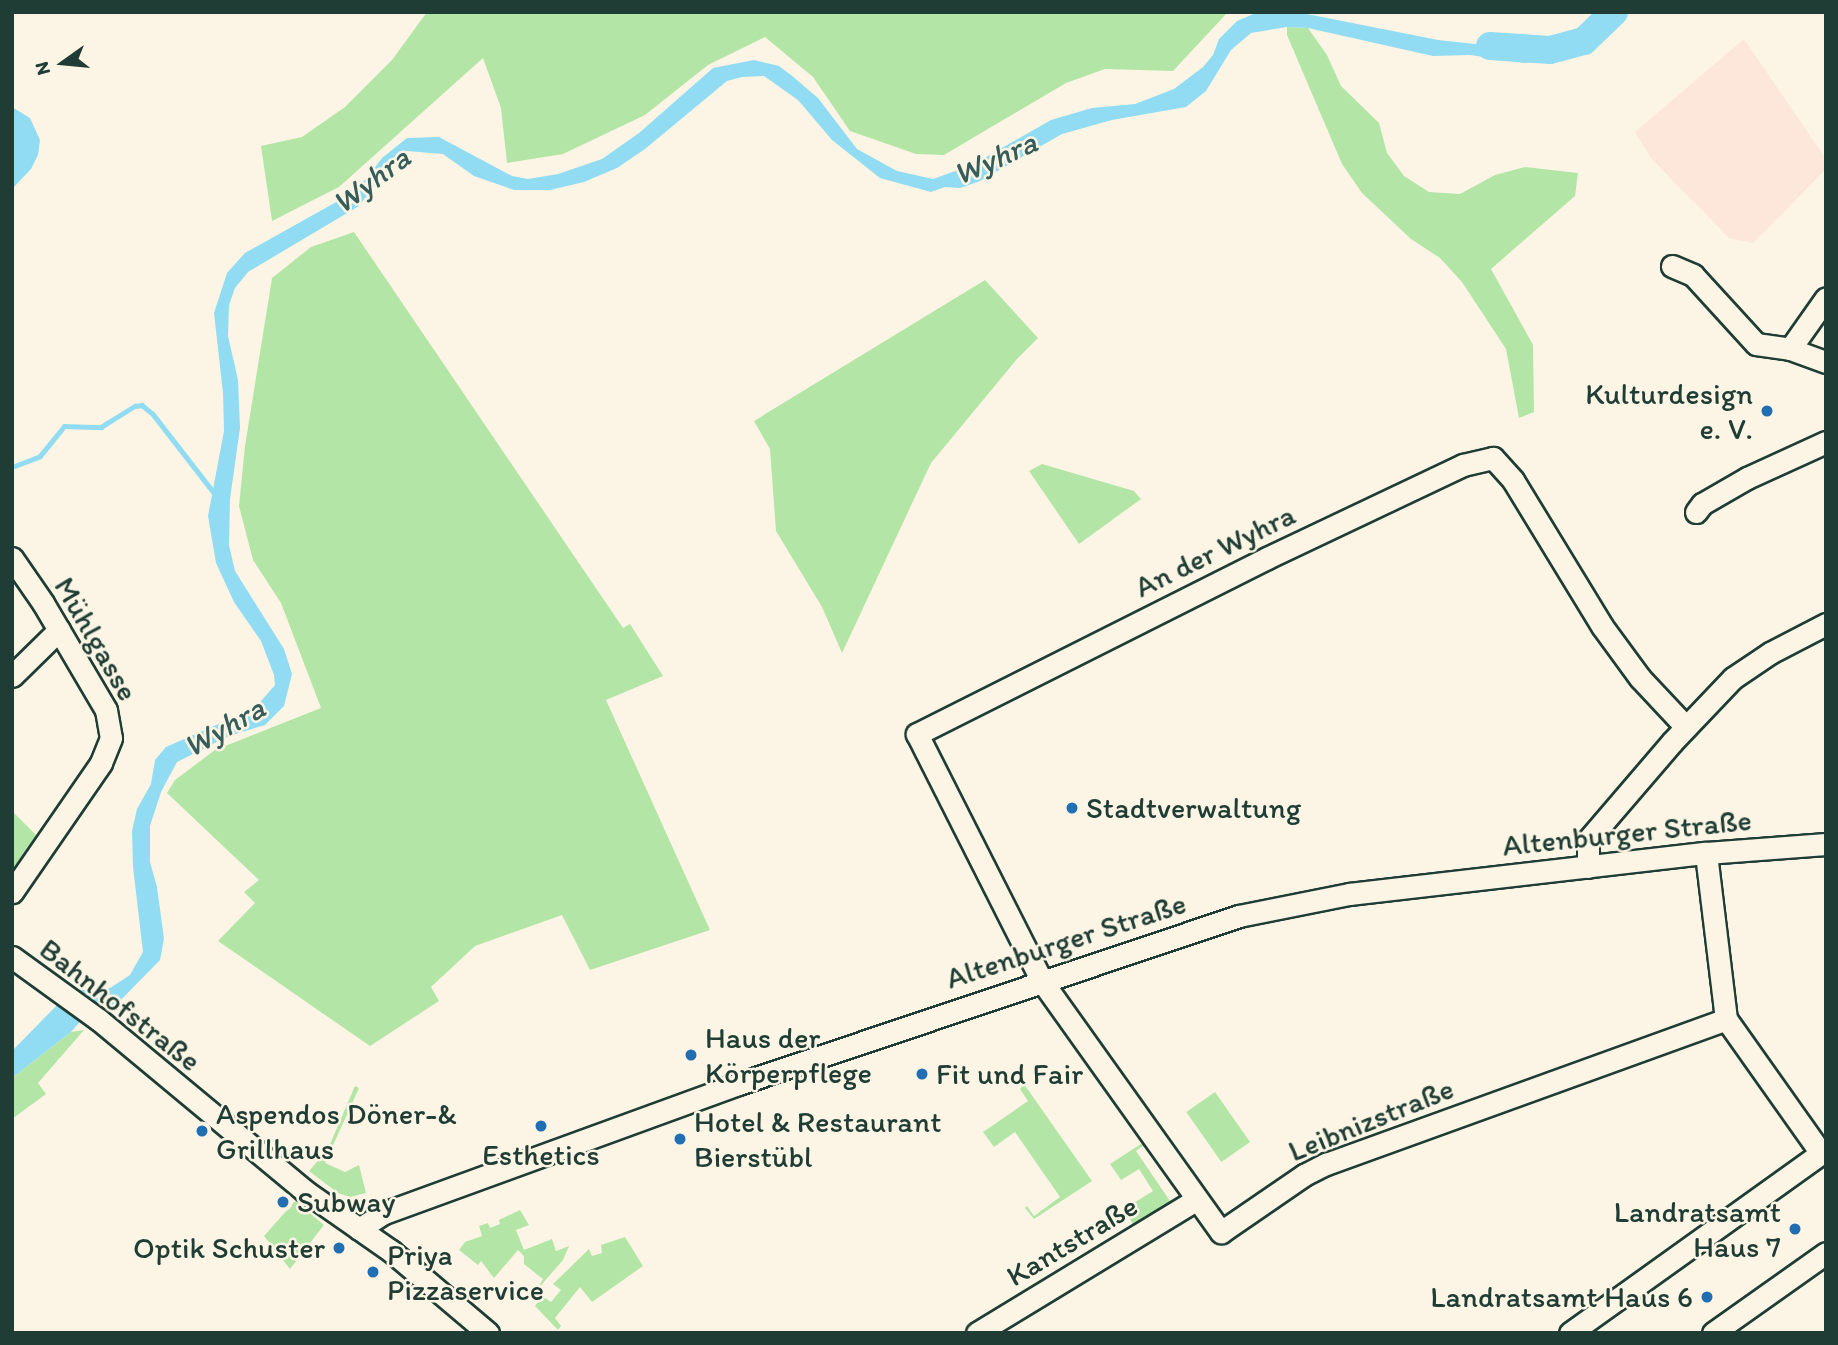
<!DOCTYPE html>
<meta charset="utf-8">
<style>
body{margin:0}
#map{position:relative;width:1838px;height:1345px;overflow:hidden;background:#fcf5e5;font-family:Itim,sans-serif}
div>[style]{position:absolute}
.built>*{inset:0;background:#fde6da}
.green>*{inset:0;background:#b3e5a6;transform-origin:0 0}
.water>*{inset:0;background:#91dcf2}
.stream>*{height:4.5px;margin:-2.25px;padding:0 2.25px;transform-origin:2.25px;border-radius:2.25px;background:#91dcf2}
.river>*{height:28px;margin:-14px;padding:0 14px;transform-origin:14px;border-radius:14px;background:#91dcf2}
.roads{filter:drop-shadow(2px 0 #1f3d34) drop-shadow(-2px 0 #1f3d34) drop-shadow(0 2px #1f3d34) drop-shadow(0 -2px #1f3d34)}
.minor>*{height:21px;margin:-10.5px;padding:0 10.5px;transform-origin:10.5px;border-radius:10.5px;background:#fcf5e5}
.dots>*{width:19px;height:19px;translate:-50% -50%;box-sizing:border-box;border:4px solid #fcf5e5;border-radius:50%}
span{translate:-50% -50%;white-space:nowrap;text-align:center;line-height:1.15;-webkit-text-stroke:5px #fcf5e5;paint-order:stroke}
.poi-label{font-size:30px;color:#1f3d34}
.right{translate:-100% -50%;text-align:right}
.left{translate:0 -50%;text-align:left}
.street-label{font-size:30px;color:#1f3d34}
.water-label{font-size:32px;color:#365d5a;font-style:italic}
.frame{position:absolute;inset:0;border:14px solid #1f3d34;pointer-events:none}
.north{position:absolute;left:28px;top:28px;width:70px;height:70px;-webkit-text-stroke:5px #fcf5e5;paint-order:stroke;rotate:255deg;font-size:19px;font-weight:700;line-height:28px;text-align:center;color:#1f3d34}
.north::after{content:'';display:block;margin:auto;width:24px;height:32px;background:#1f3d34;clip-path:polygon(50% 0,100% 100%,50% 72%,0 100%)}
</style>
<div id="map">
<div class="built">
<div style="clip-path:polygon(1744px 39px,1826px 159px,1826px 169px,1753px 243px,1729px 238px,1651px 158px,1635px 132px)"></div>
</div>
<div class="green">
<div style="clip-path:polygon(427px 12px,1228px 12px,1173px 71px,1105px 69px,1066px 83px,944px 155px,916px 154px,850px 131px,813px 77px,765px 37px,708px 65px,645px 115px,563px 154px,507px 163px,501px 108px,483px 58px,339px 187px,272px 221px,261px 146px,302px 137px,345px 107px,392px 60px)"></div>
<div style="clip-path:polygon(1287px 27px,1308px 28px,1327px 55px,1341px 86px,1379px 123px,1387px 153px,1404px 176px,1429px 192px,1460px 194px,1495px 175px,1525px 167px,1578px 173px,1575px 196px,1491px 269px,1533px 345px,1534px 412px,1519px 418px,1506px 349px,1462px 282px,1440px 258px,1411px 239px,1362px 193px,1342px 164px,1287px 35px)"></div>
<div style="clip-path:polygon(354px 232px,623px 628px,630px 624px,663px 676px,606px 700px,710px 930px,590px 970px,562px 915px,475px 946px,431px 987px,439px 1001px,370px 1046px,218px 941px,255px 903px,244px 892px,259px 880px,167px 793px,175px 780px,215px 750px,321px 708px,281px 603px,253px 560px,239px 506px,245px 446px,272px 278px,311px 247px)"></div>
<div style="clip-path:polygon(985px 280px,1038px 338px,1017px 359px,931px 463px,842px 653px,822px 607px,776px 531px,770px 449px,754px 421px)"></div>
<div style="clip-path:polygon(1042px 464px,1134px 491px,1141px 499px,1079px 544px,1029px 471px)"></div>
<div style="clip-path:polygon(12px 811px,36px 835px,12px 870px)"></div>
<div style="clip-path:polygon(84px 1030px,38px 1083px,46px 1094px,12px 1119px,12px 1078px,71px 1032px)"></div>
<div style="clip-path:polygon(1024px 1084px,1092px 1181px,1034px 1219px,1025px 1208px,1027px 1206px,1034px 1216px,1060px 1197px,1015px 1132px,994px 1147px,983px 1132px,1028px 1101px,1020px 1089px)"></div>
<div style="clip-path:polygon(355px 1086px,359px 1088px,325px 1163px,345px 1172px,359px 1165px,366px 1193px,350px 1197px,338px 1193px,309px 1171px,328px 1149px)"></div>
<div style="left:1215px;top:1092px;width:61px;height:35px;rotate:55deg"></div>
<div style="clip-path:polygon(1144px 1142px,1145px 1144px,1136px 1151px,1170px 1201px,1181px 1194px,1181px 1199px,1136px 1229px,1124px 1209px,1153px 1191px,1139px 1169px,1121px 1180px,1110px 1164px)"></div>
<div style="clip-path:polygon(295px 1201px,324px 1225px,290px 1269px,264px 1236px)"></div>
<div style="clip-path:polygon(520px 1210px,529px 1225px,516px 1230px,524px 1250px,552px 1239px,556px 1251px,569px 1246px,563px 1260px,536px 1291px,543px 1279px,524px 1264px,524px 1256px,518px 1250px,494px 1278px,481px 1261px,478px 1265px,459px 1250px,465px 1242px,482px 1236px,479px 1226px,488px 1223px,490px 1228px,500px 1224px,499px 1220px)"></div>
<div style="clip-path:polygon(625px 1237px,643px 1266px,592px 1302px,580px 1287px,555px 1318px,561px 1326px,558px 1330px,535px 1306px,542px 1296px,551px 1302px,561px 1290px,553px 1284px,589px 1249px,592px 1256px,602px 1253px,601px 1245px)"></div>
</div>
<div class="water">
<div style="clip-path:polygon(1258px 12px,1297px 12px,1438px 40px,1540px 51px,1562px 48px,1591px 32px,1610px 12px,1622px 12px,1599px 41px,1577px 57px,1524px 63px,1470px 55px,1433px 56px,1308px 28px,1286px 27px,1251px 33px,1231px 50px,1206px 91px,1186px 107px,1112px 120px,1062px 134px,980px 181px,960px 188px,945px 187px,931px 192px,880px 178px,832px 140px,798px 100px,764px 76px,742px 77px,727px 81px,645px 149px,617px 168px,584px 182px,550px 190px,514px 190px,474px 176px,443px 154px,407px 151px,393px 162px,359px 206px,248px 272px,235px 288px,229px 305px,228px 336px,238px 380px,240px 428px,230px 499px,229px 545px,235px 571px,284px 649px,292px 674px,284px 706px,265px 725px,229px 736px,177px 762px,161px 792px,150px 826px,150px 862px,157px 887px,164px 939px,160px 960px,112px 1009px,97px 1002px,71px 1032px,12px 1078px,12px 1051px,66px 996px,79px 989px,94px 992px,110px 988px,130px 975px,143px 952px,133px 867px,132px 831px,137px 809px,151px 784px,155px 760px,166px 747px,255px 708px,275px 685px,274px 675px,261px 641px,234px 602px,216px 563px,208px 516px,224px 431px,223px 393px,214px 313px,227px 273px,245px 253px,338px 201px,367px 178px,382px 158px,407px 138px,439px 137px,512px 176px,528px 179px,558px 174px,602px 159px,639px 133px,713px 68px,754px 60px,779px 66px,791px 75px,818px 98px,857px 149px,897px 171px,933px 179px,972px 165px,1051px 120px,1092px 108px,1135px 104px,1174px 89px,1203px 67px,1213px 55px,1219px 39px,1237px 21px)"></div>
<div style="clip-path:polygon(12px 107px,30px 118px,40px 140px,38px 155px,31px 169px,12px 189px)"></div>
</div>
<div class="stream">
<div style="left:12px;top:467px;width:30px;rotate:-21deg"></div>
<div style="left:40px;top:456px;width:38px;rotate:-51deg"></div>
<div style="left:64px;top:426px;width:37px;rotate:2deg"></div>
<div style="left:101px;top:427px;width:40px;rotate:-32deg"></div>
<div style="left:135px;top:406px;width:7px;rotate:-8deg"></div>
<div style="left:142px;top:405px;width:14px;rotate:39deg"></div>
<div style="left:153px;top:414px;width:101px;rotate:52.2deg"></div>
</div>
<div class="river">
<div style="left:1490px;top:46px;width:60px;rotate:3.8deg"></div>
<div style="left:1550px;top:50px;width:35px;rotate:-15deg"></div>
<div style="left:1584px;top:41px;width:42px;rotate:-44deg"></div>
</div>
<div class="roads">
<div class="minor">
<div style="left:1672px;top:266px;width:23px;rotate:23deg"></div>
<div style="left:1693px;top:275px;width:93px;rotate:47.6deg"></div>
<div style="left:1756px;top:344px;width:34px;rotate:8deg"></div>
<div style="left:1790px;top:349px;width:38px;rotate:20deg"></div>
<div style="left:1790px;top:349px;width:62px;rotate:-54.8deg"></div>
<div style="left:1696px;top:512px;width:10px;rotate:-53deg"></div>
<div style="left:1702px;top:504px;width:52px;rotate:-30deg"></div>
<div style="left:1747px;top:478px;width:87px;rotate:-24.5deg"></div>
<div style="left:12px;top:558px;width:55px;rotate:55.4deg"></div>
<div style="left:43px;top:603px;width:124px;rotate:59.5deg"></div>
<div style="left:106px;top:710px;width:28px;rotate:80deg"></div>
<div style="left:111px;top:738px;width:27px;rotate:112deg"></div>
<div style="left:101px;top:763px;width:157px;rotate:124.6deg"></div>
<div style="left:12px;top:676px;width:66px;rotate:-44.4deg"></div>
<div style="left:1686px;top:727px;width:67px;rotate:-133.2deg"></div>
<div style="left:1640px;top:678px;width:64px;rotate:-126.2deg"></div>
<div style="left:1602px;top:626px;width:171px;rotate:-121.4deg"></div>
<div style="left:1513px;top:480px;width:30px;rotate:-132deg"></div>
<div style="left:1493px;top:458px;width:31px;rotate:167deg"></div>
<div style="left:1463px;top:465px;width:217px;rotate:154.6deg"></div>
<div style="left:1267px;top:558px;width:392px;rotate:153.3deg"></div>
<div style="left:917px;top:734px;width:275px;rotate:63.2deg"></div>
<div style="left:1041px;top:980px;width:310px;rotate:54.5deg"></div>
<div style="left:1221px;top:1232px;width:101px;rotate:-34.5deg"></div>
<div style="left:1304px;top:1175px;width:25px;rotate:-27deg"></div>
<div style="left:1326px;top:1164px;width:425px;rotate:-19.9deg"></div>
<div style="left:1726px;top:1019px;width:167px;rotate:-96.9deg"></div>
<div style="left:1588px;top:867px;width:27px;rotate:-90deg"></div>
<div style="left:1588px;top:840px;width:129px;rotate:-49.4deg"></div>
<div style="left:1672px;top:742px;width:88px;rotate:-46.4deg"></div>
<div style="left:1733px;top:678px;width:45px;rotate:-34deg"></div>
<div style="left:1770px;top:653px;width:63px;rotate:-27.4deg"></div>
<div style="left:12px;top:957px;width:107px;rotate:35.9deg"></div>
<div style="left:99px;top:1020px;width:268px;rotate:39.7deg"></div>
<div style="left:305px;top:1191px;width:105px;rotate:34.9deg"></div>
<div style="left:391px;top:1251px;width:127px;rotate:40.2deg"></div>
<div style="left:1726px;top:1019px;width:164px;rotate:54.7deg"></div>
<div style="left:359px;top:1229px;width:30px;rotate:-33deg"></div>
<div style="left:384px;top:1213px;width:377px;rotate:-20deg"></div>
<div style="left:738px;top:1084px;width:528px;rotate:-18.54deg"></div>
<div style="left:1239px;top:916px;width:112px;rotate:-11.3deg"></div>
<div style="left:1349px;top:894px;width:359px;rotate:-6.6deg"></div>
<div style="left:1706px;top:853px;width:120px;rotate:-4.3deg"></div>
<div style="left:977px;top:1333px;width:256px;rotate:-31.3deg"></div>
<div style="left:1570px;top:1333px;width:315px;rotate:-35.6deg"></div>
<div style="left:1713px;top:1333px;width:138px;rotate:-35.3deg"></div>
</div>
</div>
<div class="dots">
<div style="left:1767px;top:411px;background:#1f6fb2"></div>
<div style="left:1072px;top:808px;background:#1f6fb2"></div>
<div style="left:691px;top:1055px;background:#1f6fb2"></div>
<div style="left:922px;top:1074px;background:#1f6fb2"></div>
<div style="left:541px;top:1126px;background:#1f6fb2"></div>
<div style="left:202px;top:1131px;background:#1f6fb2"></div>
<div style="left:680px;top:1139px;background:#1f6fb2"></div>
<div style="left:283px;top:1202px;background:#1f6fb2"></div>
<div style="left:1795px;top:1229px;background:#1f6fb2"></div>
<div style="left:339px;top:1248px;background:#1f6fb2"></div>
<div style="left:373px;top:1272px;background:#1f6fb2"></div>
<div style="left:1707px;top:1297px;background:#1f6fb2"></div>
</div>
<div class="poi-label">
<span class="right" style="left:1753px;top:411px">Kulturdesign<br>e. V.</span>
<span class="left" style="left:1086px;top:808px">Stadtverwaltung</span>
<span class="left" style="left:705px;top:1055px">Haus der<br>Körperpflege</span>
<span class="left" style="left:936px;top:1074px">Fit und Fair</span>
<span class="left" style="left:216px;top:1131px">Aspendos Döner-&amp;<br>Grillhaus</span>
<span class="left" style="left:694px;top:1139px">Hotel &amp; Restaurant<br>Bierstübl</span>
<span style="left:541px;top:1155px">Esthetics</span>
<span class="left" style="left:297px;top:1202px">Subway</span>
<span class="right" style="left:1781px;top:1229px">Landratsamt<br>Haus 7</span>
<span class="right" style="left:325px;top:1248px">Optik Schuster</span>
<span class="left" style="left:387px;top:1272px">Priya<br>Pizzaservice</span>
<span class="right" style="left:1693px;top:1297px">Landratsamt Haus 6</span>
</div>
<div class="street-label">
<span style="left:1215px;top:551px;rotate:-26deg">An der Wyhra</span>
<span style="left:96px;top:639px;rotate:60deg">Mühlgasse</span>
<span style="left:1627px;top:833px;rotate:-6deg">Altenburger Straße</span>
<span style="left:1066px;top:941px;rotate:-18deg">Altenburger Straße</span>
<span style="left:120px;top:1005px;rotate:38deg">Bahnhofstraße</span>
<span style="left:1371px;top:1120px;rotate:-22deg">Leibnizstraße</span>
<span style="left:1072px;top:1241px;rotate:-31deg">Kantstraße</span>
</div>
<div class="water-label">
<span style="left:995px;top:158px;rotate:-24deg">Wyhra</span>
<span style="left:371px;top:180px;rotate:-37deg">Wyhra</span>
<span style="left:224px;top:727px;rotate:-30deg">Wyhra</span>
</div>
<div class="frame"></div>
<div class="north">N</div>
</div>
